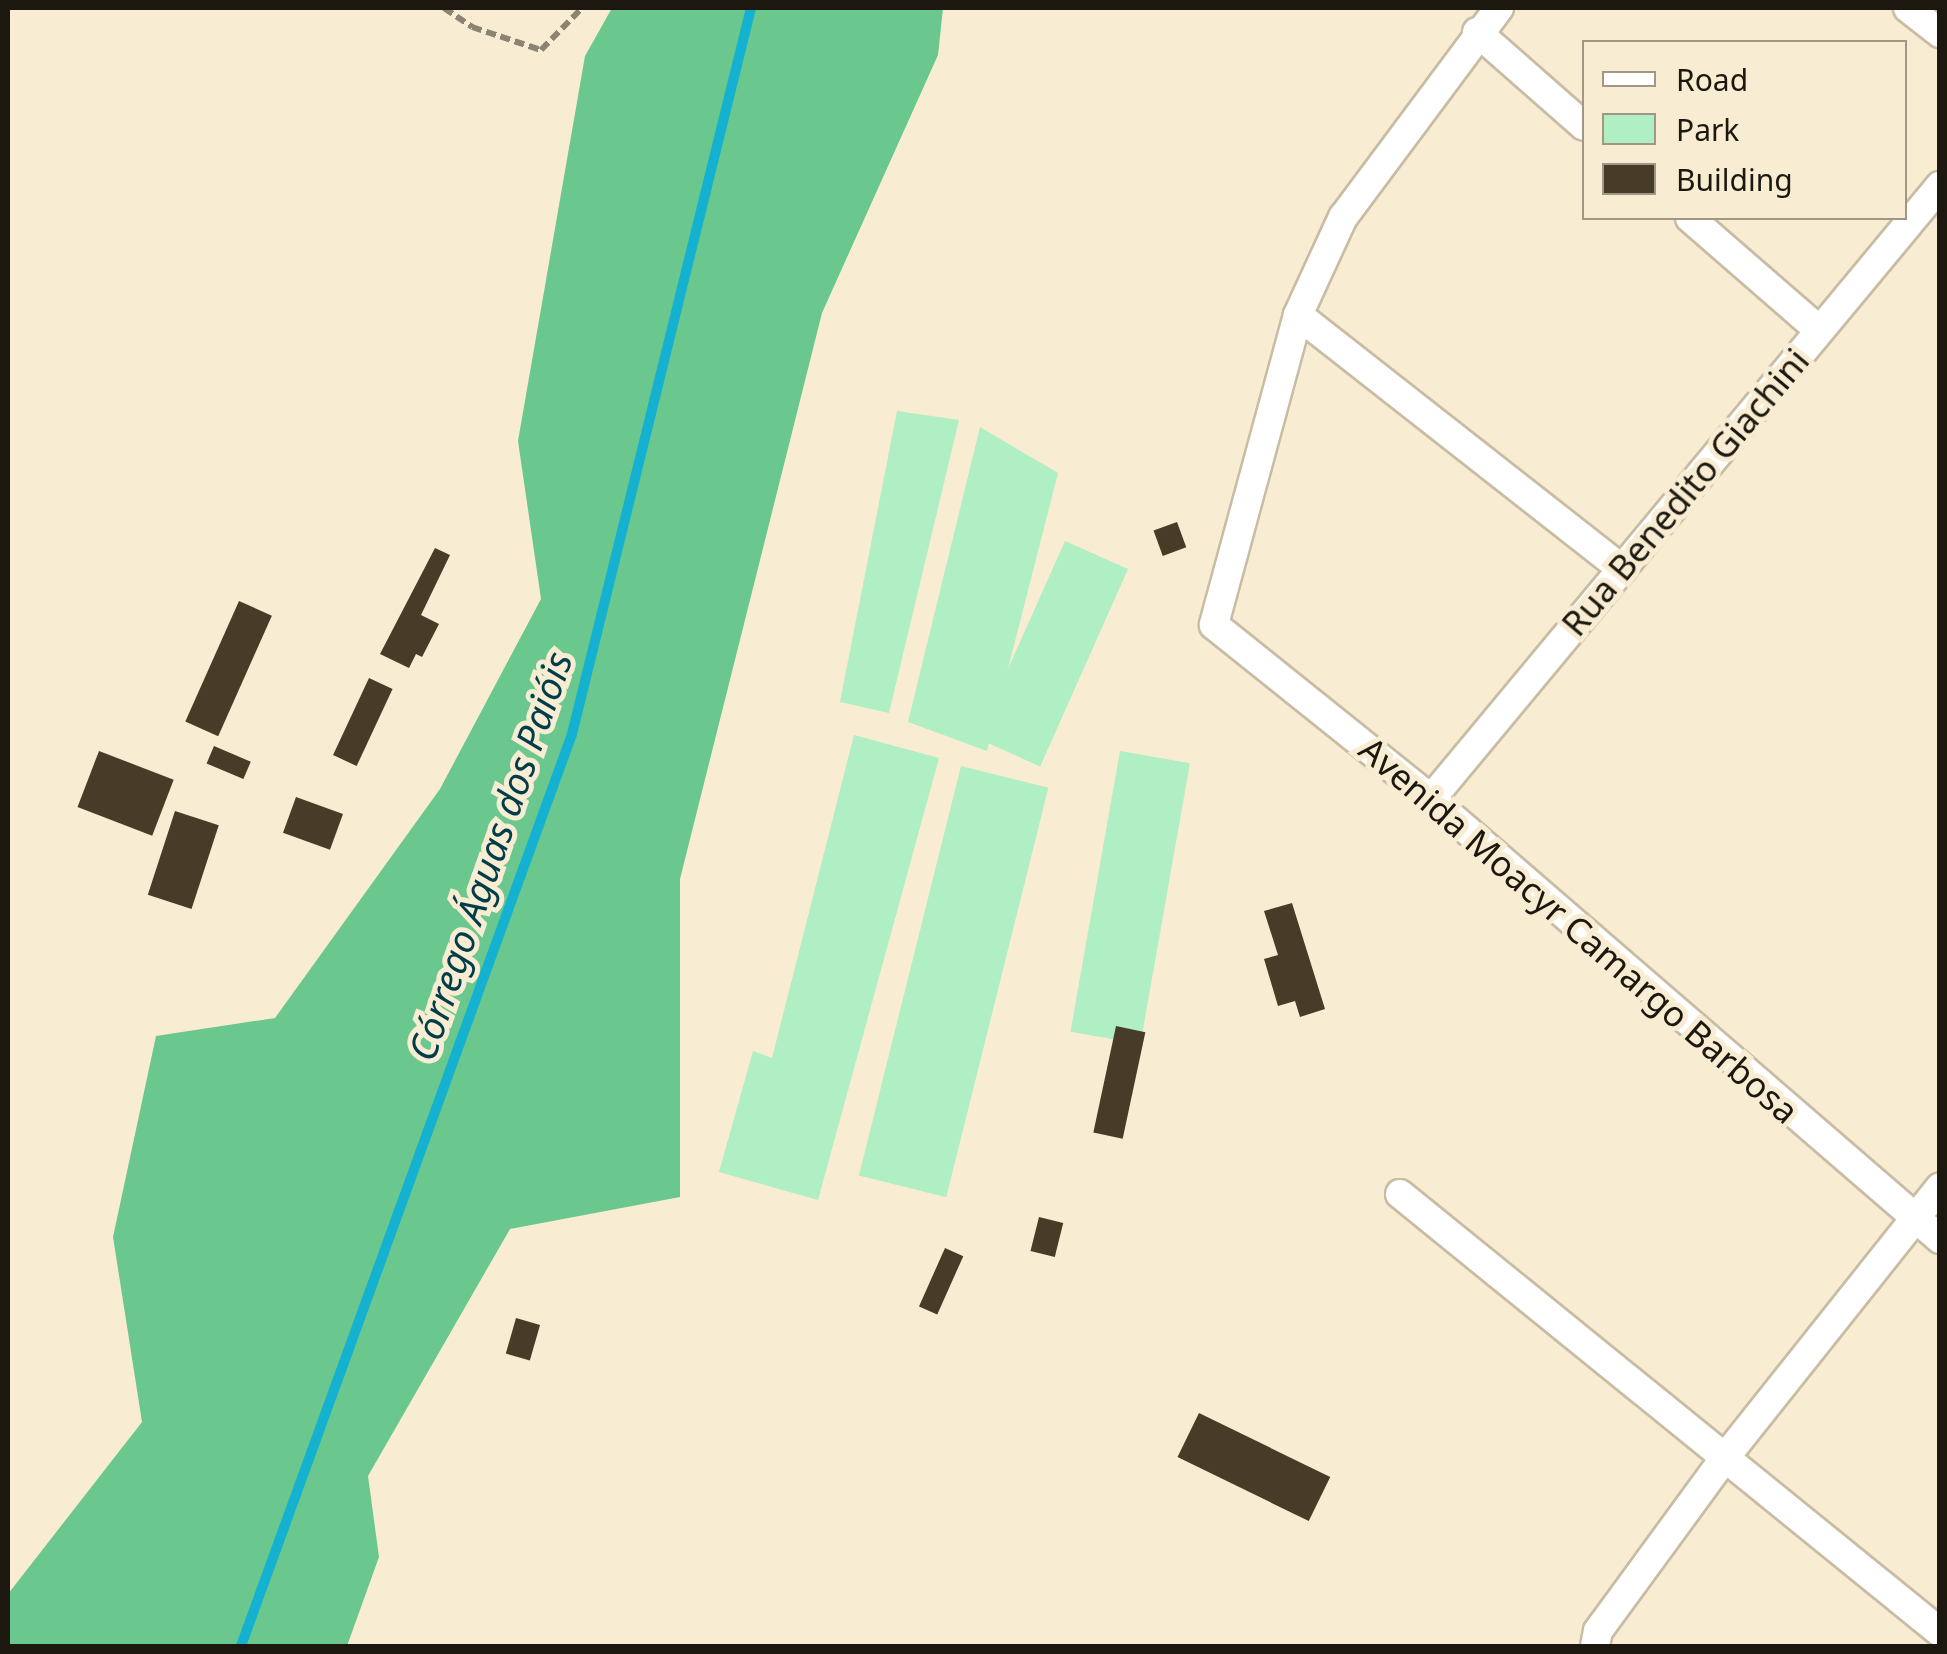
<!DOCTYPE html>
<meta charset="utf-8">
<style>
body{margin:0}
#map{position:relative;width:1947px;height:1654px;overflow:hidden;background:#f8ecd2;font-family:"Noto Sans",sans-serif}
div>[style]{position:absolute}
.green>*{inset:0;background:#b0eec4;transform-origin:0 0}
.forest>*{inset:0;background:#6ac78d}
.stream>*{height:10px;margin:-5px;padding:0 5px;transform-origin:5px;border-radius:5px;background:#14b1d0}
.building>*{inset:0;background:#463c28;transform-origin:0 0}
.path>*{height:6px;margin-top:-3px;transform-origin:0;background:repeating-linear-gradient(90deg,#8c8473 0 10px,transparent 0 15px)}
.roads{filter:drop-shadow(2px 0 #c8bca4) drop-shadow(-2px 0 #c8bca4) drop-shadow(0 2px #c8bca4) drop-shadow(0 -2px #c8bca4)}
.minor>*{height:28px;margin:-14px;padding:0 14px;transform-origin:14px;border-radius:14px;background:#fff}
span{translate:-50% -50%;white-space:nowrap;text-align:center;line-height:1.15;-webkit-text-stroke:10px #f8ecd2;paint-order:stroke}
.street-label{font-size:35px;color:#1c180f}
.water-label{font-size:38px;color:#003d4a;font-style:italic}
.frame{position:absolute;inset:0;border:10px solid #1c180f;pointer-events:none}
.legend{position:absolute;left:1582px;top:40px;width:325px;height:180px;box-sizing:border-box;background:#f8ecd2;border:2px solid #a09784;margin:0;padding:12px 18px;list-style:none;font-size:30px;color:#1c180f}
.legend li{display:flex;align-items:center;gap:20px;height:50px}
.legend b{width:50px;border:2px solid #a09784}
</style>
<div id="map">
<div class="green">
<div style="clip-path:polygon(897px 411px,959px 420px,889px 713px,840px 702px)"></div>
<div style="clip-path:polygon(980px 427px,1058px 473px,987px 751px,908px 722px)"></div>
<div style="left:1065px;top:541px;width:69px;height:216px;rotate:24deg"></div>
<div style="clip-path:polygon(854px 735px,939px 758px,818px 1200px,719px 1172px,753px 1051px,772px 1058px)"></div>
<div style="left:1120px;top:751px;width:71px;height:285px;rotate:10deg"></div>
<div style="left:961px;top:766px;width:90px;height:422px;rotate:14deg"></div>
</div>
<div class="forest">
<div style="clip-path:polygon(612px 8px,943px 8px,938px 55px,822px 313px,680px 879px,680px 1197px,510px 1229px,368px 1476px,379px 1557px,347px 1646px,8px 1646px,8px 1594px,142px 1422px,113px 1237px,156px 1036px,275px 1018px,440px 789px,541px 599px,518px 441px,585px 56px)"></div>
</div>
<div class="stream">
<div style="left:241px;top:1646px;width:970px;rotate:-70.05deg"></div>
<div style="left:572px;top:734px;width:748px;rotate:-76.15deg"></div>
</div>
<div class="building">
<div style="left:1177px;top:522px;width:27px;height:25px;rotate:70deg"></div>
<div style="clip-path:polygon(435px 548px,450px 555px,421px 615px,439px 624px,422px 657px,416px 654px,409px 668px,380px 654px)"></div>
<div style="left:239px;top:601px;width:36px;height:132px;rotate:24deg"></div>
<div style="left:369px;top:678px;width:26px;height:85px;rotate:25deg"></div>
<div style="left:214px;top:746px;width:40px;height:19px;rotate:23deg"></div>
<div style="left:99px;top:751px;width:80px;height:60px;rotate:21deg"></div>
<div style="left:296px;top:797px;width:50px;height:38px;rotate:20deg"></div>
<div style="left:175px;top:811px;width:46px;height:88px;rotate:18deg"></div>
<div style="clip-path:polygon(1292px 903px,1325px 1009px,1300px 1017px,1295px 1001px,1278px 1006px,1264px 959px,1278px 955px,1264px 911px)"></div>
<div style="left:1116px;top:1026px;width:30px;height:109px;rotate:12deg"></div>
<div style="left:1039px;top:1217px;width:25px;height:35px;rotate:14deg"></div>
<div style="left:945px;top:1248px;width:20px;height:64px;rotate:24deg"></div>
<div style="left:516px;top:1318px;width:25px;height:37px;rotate:16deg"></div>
<div style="left:1199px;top:1413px;width:146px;height:49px;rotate:26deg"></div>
</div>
<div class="path">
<div style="left:444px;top:8px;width:34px;rotate:34deg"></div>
<div style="left:472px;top:27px;width:73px;rotate:18.4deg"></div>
<div style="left:541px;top:50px;width:59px;rotate:-45.7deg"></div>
</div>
<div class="roads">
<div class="minor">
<div style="left:1499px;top:8px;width:261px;rotate:126.7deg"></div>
<div style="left:1343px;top:217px;width:108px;rotate:114.7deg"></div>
<div style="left:1298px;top:315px;width:321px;rotate:105.2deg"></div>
<div style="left:1214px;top:625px;width:278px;rotate:38.7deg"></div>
<div style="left:1431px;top:799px;width:673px;rotate:40.84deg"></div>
<div style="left:1908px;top:8px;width:41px;rotate:38deg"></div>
<div style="left:1477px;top:32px;width:142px;rotate:41.3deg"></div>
<div style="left:1690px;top:218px;width:171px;rotate:41deg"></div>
<div style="left:1298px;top:315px;width:412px;rotate:38.1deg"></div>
<div style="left:1431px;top:799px;width:797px;rotate:-50.3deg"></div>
<div style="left:1400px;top:1194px;width:695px;rotate:39.05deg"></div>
<div style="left:1595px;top:1646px;width:15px;rotate:-79deg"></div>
<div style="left:1598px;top:1631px;width:218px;rotate:-53.8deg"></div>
<div style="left:1727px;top:1455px;width:342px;rotate:-51.5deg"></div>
</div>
</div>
<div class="street-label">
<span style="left:1685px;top:492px;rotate:-50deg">Rua Benedito Giachini</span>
<span style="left:1579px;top:930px;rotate:41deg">Avenida Moacyr Camargo Barbosa</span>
</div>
<div class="water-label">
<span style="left:490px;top:856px;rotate:-71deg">Córrego Águas dos Paióis</span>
</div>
<div class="frame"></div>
<ul class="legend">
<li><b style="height:12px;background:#fff"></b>Road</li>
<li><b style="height:28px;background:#b0eec4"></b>Park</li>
<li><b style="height:28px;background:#463c28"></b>Building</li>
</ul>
</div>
